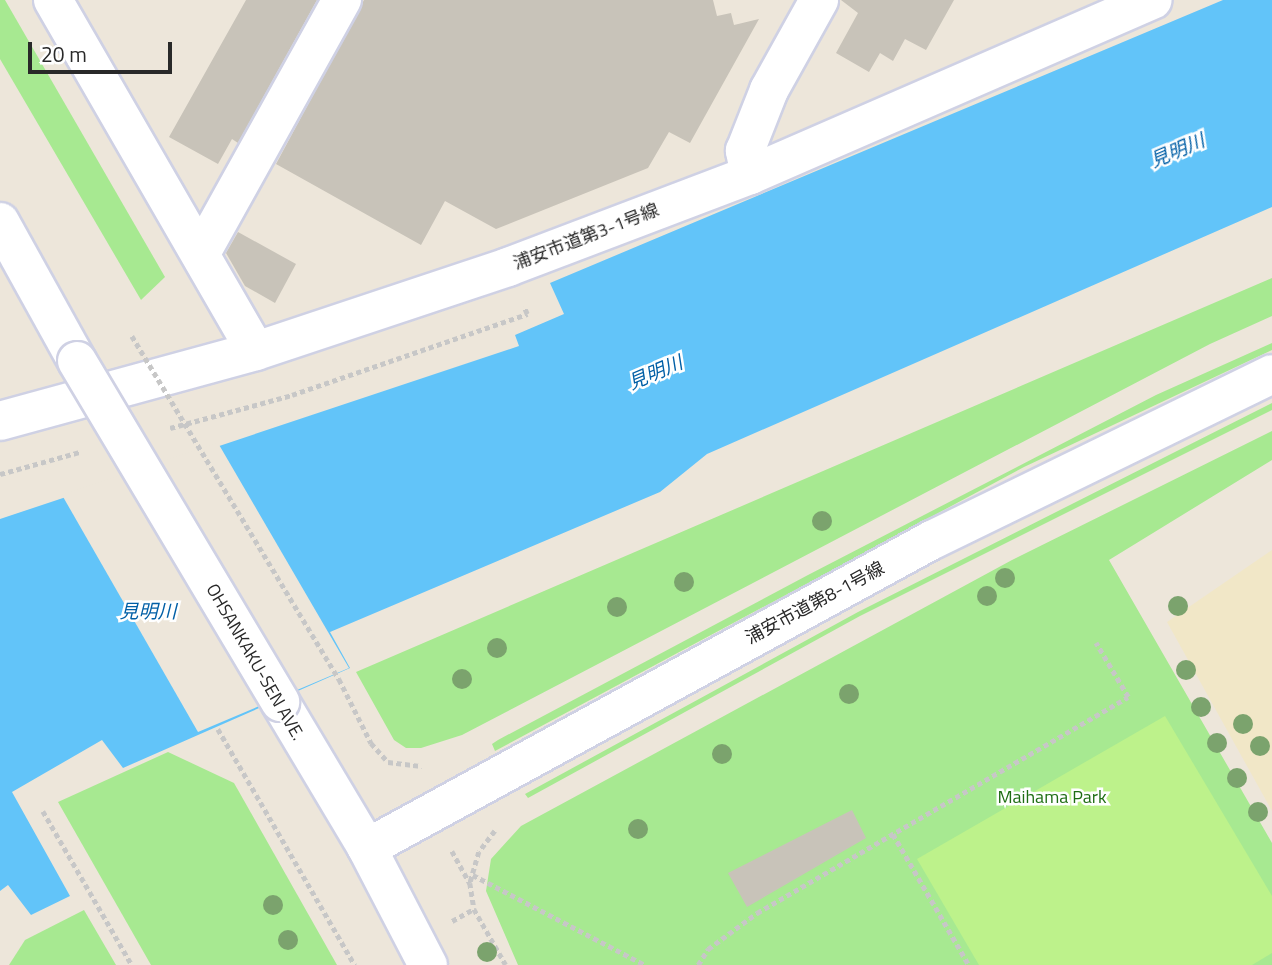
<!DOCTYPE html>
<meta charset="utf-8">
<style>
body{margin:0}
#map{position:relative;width:1272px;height:965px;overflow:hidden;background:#ede6da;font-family:"Titillium Web","Noto Sans JP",sans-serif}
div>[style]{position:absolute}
.education>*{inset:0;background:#f1e7c7}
.green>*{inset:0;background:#a7e991}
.pitch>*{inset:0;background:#bdf28b}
.water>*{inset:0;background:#62c4f9}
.pier>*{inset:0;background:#ede6da}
.building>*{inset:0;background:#c8c3b9}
.path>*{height:4.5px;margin-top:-2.25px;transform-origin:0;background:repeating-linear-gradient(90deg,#c7c7c7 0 5px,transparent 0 8.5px)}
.roads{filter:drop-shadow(2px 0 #cfd1e4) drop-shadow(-2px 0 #cfd1e4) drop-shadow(0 2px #cfd1e4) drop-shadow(0 -2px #cfd1e4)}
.minor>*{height:38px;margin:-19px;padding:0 19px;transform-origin:19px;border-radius:19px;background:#fff}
.tertiary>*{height:38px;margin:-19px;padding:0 19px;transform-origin:19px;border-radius:19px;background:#fff}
.path-bridge>*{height:4.5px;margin-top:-2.25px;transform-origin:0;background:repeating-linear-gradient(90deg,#c7c7c7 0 5px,transparent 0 8.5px)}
.bridges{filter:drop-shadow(2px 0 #cfd1e4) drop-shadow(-2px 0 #cfd1e4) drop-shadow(0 2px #cfd1e4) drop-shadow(0 -2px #cfd1e4)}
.tertiary-bridge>*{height:38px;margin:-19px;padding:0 19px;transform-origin:19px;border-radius:19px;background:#fff}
.trees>*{width:20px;height:20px;margin:-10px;border-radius:50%;background:#7ba36d}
span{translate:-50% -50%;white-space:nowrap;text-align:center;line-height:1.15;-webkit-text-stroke:5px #fff;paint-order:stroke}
.street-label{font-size:18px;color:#292929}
.park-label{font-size:18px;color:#1e6d13}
.water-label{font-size:19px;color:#015fa6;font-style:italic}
.scale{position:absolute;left:28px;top:42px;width:144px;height:32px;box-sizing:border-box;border:4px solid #292929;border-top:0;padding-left:9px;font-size:21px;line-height:24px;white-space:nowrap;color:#292929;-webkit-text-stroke:5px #fff;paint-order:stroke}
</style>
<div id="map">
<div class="education">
<div style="clip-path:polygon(1272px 550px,1272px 811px,1167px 622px)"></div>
</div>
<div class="green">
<div style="clip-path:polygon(0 0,5px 0,165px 277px,141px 300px,0 59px)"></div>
<div style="clip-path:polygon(1272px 278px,1272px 316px,1210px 344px,462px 735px,421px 748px,406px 748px,394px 740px,356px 672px)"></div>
<div style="clip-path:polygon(1272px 343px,1272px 350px,1024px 467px,495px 751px,492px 744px,498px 740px,808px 575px,1156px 395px)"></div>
<div style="clip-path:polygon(1272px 403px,1272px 410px,860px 616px,528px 798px,525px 794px,858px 612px)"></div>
<div style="clip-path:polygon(1272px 431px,1272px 460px,1109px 560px,1272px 843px,1272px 965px,518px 965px,486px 891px,491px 859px,521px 826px,1012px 560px)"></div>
<div style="clip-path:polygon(168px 752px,234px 783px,337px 965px,151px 965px,58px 802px)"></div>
<div style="clip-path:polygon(84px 910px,116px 965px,9px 965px,25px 940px)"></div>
</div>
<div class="pitch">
<div style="clip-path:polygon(1165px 716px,1272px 896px,1272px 953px,1252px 965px,979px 965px,917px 859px)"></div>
</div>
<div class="water">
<div style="clip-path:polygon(1223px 0,1272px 0,1272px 207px,707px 454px,660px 492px,330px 632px,350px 668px,123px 768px,102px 740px,12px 792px,70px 896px,31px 915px,8px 885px,0 891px,0 519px,519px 346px,515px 335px,564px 314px,550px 283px)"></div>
</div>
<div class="pier">
<div style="clip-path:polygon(218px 443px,349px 668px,198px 732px,62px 495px)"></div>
</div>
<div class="building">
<div style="clip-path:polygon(246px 0,317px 0,238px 143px,232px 139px,218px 164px,169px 137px)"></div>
<div style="clip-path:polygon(364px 0,713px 0,717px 16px,731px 13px,734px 25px,759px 19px,690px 143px,669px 132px,648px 168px,496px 229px,445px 201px,421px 245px,276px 164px)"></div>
<div style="clip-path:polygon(841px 0,954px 0,926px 50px,905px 39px,893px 61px,880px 53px,869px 72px,836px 53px,858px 13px)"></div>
<div style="clip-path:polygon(238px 232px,296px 264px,275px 303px,245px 286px,226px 253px)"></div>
<div style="clip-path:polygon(852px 810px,866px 838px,747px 907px,728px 873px)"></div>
</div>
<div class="path">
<div style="left:170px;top:428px;width:126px;rotate:-15.1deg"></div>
<div style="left:292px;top:395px;width:249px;rotate:-19deg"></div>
<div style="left:527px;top:314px;width:8px;rotate:-113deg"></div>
<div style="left:0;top:474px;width:83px;rotate:-15.4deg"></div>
<div style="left:339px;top:679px;width:72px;rotate:63.4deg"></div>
<div style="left:371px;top:743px;width:25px;rotate:48deg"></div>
<div style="left:388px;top:762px;width:34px;rotate:7deg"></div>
<div style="left:218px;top:729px;width:273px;rotate:59.9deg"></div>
<div style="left:43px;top:811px;width:178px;rotate:60deg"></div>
<div style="left:495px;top:831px;width:26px;rotate:127deg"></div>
<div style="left:479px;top:852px;width:32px;rotate:106deg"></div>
<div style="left:470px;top:883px;width:26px;rotate:81deg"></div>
<div style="left:474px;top:909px;width:64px;rotate:60.3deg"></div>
<div style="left:893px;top:834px;width:151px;rotate:59.9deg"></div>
<div style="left:452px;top:851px;width:37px;rotate:61deg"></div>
<div style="left:473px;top:875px;width:194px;rotate:27.6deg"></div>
<div style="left:452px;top:921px;width:25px;rotate:-29deg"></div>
<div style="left:698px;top:965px;width:19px;rotate:-58deg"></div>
<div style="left:708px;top:949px;width:61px;rotate:-36.3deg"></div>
<div style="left:757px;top:913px;width:429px;rotate:-30.2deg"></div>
<div style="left:1128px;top:697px;width:63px;rotate:-120.7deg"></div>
</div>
<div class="roads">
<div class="minor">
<div style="left:53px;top:0;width:405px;rotate:60deg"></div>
<div style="left:201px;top:253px;width:290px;rotate:-60.9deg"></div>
<div style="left:0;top:421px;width:265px;rotate:-15.3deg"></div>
<div style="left:256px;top:351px;width:266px;rotate:-18.4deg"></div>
<div style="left:508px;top:267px;width:259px;rotate:-20.8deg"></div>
<div style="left:750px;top:175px;width:439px;rotate:-23.5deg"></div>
</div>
<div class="tertiary">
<div style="left:750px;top:175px;width:25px;rotate:-102deg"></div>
<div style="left:745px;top:151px;width:66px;rotate:-68.5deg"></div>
<div style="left:769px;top:90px;width:103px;rotate:-60.9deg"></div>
<div style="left:0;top:222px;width:159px;rotate:61deg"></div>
<div style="left:280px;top:702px;width:170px;rotate:59.2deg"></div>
<div style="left:367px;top:848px;width:132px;rotate:62.5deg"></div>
<div style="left:367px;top:848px;width:643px;rotate:-28.6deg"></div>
<div style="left:932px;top:540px;width:378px;rotate:-26deg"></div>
</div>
</div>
<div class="path-bridge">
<div style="left:132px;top:336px;width:401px;rotate:58.9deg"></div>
</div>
<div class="bridges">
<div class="tertiary-bridge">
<div style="left:77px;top:361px;width:397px;rotate:59.2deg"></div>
</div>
</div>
<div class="trees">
<div style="left:822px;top:521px"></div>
<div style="left:1005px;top:578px"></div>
<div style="left:684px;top:582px"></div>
<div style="left:987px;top:596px"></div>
<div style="left:1178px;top:606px"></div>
<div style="left:617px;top:607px"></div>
<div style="left:497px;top:648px"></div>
<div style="left:1186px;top:670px"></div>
<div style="left:462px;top:679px"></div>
<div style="left:849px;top:694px"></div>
<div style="left:1201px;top:707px"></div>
<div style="left:1243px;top:724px"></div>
<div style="left:1217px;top:743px"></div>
<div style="left:1260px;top:746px"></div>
<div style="left:722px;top:754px"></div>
<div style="left:1237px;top:778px"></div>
<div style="left:1258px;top:812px"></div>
<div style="left:638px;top:829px"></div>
<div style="left:273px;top:905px"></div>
<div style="left:288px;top:940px"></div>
<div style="left:487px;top:952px"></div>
</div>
<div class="street-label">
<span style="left:586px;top:237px;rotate:-21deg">浦安市道第3-1号線</span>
<span style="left:815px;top:603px;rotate:-28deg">浦安市道第8-1号線</span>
<span style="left:255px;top:662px;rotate:60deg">OHSANKAKU-SEN AVE.</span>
</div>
<div class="park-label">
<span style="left:1052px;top:797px">Maihama Park</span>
</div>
<div class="water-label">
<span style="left:1177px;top:150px;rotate:-23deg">見明川</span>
<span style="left:655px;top:372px;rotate:-23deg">見明川</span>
<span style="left:148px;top:611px">見明川</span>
</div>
<div class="scale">20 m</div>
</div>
